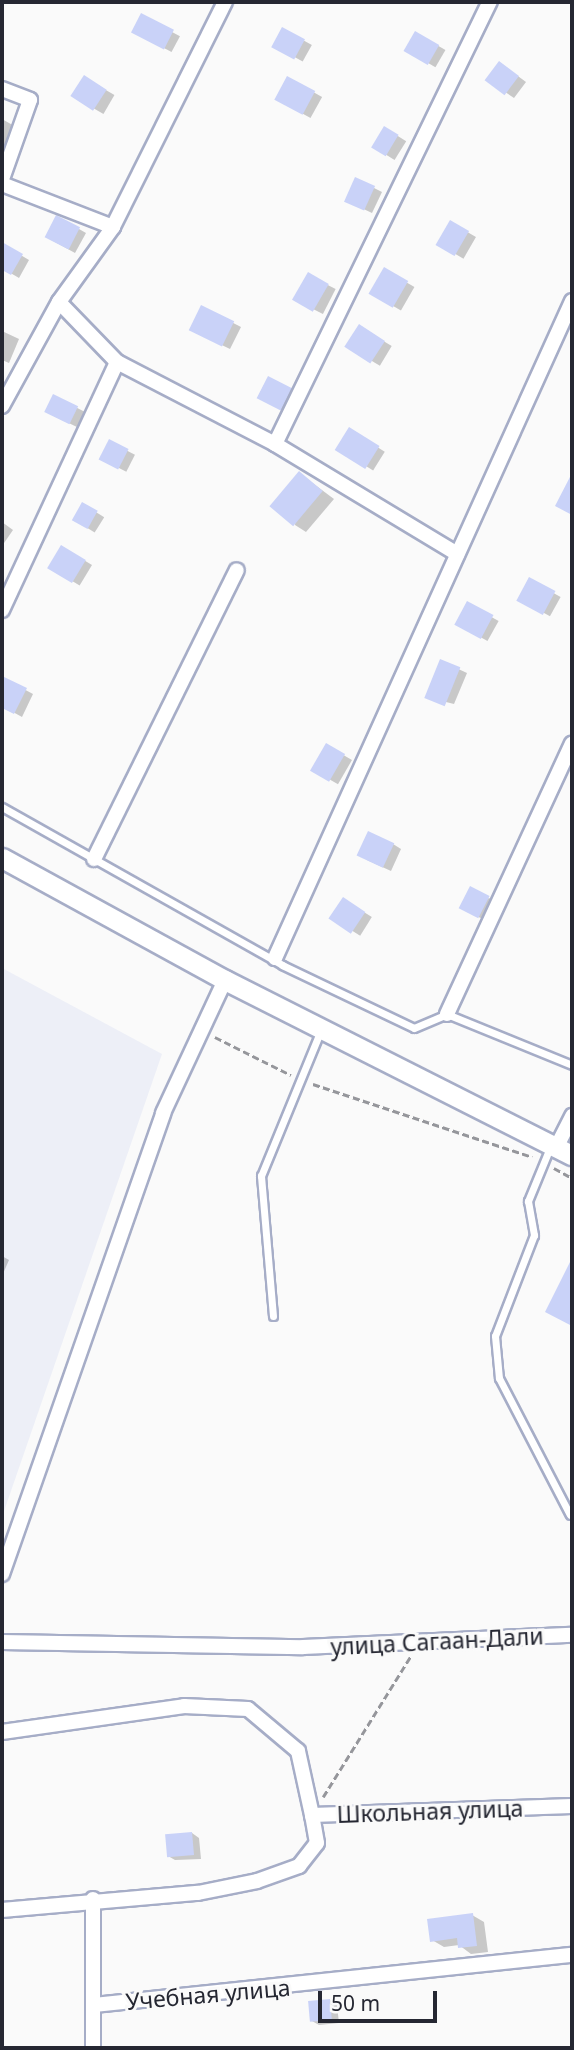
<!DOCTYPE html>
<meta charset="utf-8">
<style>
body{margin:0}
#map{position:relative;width:574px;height:2050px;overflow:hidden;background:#fafafa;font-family:"Noto Sans",sans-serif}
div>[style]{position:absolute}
.built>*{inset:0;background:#edeff7}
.shadow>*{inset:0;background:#0003;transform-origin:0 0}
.building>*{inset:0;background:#c9d2f8;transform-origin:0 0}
.path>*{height:2.5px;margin-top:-1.25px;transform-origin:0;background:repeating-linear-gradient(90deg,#95969b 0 7px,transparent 0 10.5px)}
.roads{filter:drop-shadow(2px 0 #a6adc7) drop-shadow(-2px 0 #a6adc7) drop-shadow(0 2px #a6adc7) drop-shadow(0 -2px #a6adc7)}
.service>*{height:7px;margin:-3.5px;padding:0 3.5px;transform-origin:3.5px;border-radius:3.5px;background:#fff}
.minor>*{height:14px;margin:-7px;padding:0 7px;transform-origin:7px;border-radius:7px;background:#fff}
.secondary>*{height:19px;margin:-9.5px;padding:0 9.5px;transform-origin:9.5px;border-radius:9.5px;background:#fff}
span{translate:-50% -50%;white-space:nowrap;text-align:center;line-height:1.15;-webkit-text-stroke:6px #fafafa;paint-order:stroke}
.street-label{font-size:23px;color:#252732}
.frame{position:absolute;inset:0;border:4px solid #252732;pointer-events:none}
.scale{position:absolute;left:318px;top:1991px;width:119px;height:32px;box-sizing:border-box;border:4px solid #252732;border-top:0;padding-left:9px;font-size:21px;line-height:24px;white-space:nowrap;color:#252732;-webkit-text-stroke:5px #fafafa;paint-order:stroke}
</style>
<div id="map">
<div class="built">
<div style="clip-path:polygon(2px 968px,162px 1054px,2px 1517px)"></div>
</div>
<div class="shadow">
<div style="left:142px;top:16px;width:43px;height:18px;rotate:28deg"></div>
<div style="left:283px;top:29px;width:33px;height:19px;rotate:29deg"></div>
<div style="left:416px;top:33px;width:34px;height:20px;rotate:30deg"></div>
<div style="clip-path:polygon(507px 68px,526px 82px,514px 98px,487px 80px)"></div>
<div style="left:85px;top:78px;width:34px;height:22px;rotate:30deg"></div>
<div style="left:288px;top:78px;width:39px;height:24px;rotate:29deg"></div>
<div style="clip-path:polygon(2px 119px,16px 127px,2px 160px)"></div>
<div style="left:385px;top:128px;width:25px;height:22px;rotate:32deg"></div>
<div style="clip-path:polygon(374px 188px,382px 192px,372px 213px,353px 204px)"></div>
<div style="left:450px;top:222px;width:30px;height:25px;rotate:30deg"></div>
<div style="clip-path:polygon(79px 229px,86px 233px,75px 253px,46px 237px)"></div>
<div style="clip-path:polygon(2px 244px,29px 260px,19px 278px,2px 268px)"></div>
<div style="left:385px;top:270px;width:34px;height:27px;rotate:30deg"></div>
<div style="left:308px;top:275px;width:31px;height:28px;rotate:27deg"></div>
<div style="clip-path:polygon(202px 307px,241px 327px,230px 349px,199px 334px)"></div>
<div style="left:360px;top:327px;width:37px;height:23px;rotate:31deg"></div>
<div style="clip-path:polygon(2px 331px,19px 339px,9px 363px,2px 360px)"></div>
<div style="left:268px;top:378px;width:34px;height:21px;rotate:28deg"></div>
<div style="clip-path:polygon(54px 396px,85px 412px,77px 427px,54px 416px)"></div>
<div style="left:350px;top:430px;width:41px;height:22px;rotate:32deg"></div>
<div style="left:110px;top:442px;width:28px;height:19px;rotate:27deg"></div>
<div style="clip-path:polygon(299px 473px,334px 499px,306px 532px,295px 525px)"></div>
<div style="left:83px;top:504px;width:25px;height:18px;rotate:32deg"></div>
<div style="clip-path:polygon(2px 522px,13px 530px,2px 546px)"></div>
<div style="left:62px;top:547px;width:35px;height:24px;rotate:31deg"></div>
<div style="left:530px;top:580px;width:35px;height:22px;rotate:29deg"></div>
<div style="left:468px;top:604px;width:35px;height:23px;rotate:29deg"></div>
<div style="clip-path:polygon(441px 661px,467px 673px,454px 704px,426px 697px)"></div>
<div style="clip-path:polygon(3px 678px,33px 694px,22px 717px,2px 706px)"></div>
<div style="left:326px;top:745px;width:30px;height:28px;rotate:30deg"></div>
<div style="clip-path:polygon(393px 844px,401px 849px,391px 871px,367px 860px)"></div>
<div style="clip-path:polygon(489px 898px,496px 902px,487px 921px,468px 912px)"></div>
<div style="left:343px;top:899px;width:34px;height:22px;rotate:32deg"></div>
<div style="clip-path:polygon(2px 1256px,9px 1260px,2px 1276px)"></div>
<div style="clip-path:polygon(192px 1833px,199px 1838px,201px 1859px,175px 1860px,168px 1856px)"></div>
<div style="clip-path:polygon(472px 1915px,484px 1922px,488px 1952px,471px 1954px,459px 1945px,444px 1947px,432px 1940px)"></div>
<div style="clip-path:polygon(330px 2000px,337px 2005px,339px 2023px,319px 2025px,312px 2021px)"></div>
</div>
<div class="building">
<div style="left:141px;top:13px;width:37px;height:22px;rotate:27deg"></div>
<div style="left:282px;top:27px;width:26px;height:23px;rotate:28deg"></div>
<div style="left:415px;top:31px;width:28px;height:23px;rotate:30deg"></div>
<div style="left:499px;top:61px;width:25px;height:24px;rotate:37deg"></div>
<div style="left:84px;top:75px;width:27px;height:25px;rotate:33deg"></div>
<div style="left:287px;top:76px;width:32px;height:27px;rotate:28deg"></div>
<div style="left:384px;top:126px;width:17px;height:25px;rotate:31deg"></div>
<div style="left:355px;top:177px;width:22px;height:27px;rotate:24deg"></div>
<div style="left:56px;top:215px;width:27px;height:25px;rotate:27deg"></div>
<div style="left:450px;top:220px;width:22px;height:29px;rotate:30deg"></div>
<div style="clip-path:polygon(2px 242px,23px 254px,11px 275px,2px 270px)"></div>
<div style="left:384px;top:267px;width:28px;height:31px;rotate:30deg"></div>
<div style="left:308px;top:272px;width:24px;height:32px;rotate:30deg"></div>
<div style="left:201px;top:305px;width:37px;height:28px;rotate:26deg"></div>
<div style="left:359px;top:324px;width:31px;height:27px;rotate:33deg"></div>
<div style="left:268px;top:376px;width:27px;height:25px;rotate:27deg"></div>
<div style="left:53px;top:394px;width:28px;height:20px;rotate:26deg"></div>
<div style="left:349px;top:427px;width:36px;height:27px;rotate:32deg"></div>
<div style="left:109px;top:439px;width:22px;height:23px;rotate:27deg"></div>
<div style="left:299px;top:471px;width:31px;height:46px;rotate:40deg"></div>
<div style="clip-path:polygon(572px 473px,572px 515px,555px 506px)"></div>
<div style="left:82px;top:502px;width:18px;height:21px;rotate:29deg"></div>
<div style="left:61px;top:545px;width:29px;height:27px;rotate:31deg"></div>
<div style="left:529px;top:577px;width:30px;height:27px;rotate:28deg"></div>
<div style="left:467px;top:601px;width:30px;height:27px;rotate:28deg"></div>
<div style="left:440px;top:659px;width:22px;height:42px;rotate:22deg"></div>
<div style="clip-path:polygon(2px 676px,27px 688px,14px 714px,2px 708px)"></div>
<div style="left:326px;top:743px;width:22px;height:32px;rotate:30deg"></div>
<div style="left:368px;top:831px;width:29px;height:27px;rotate:25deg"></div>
<div style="left:470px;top:886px;width:22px;height:25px;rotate:27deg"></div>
<div style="left:343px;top:897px;width:27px;height:26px;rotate:34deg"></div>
<div style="clip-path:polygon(572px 1258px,572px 1326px,545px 1312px)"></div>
<div style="left:192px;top:1832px;width:23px;height:27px;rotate:85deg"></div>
<div style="clip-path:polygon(473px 1913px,477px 1946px,458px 1948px,457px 1938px,430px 1942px,427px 1919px)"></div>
<div style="left:330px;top:1999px;width:21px;height:22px;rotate:85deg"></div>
</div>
<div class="path">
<div style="left:215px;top:1037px;width:85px;rotate:26.6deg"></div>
<div style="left:313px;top:1084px;width:231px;rotate:18.4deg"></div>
<div style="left:554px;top:1168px;width:21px;rotate:29deg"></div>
<div style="left:323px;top:1797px;width:165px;rotate:-58.1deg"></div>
</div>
<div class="roads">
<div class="service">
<div style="left:2px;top:807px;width:322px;rotate:29.4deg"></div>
<div style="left:282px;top:965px;width:146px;rotate:25.5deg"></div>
<div style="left:414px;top:1028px;width:36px;rotate:-23deg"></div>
<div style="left:447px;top:1014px;width:135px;rotate:22.2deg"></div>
<div style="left:551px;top:1145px;width:61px;rotate:112.3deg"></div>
<div style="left:528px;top:1201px;width:35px;rotate:80deg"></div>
<div style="left:534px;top:1235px;width:108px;rotate:111.1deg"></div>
<div style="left:495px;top:1336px;width:42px;rotate:84.6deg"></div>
<div style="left:499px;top:1378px;width:154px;rotate:62.6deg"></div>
<div style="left:273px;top:1316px;width:141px;rotate:-94.9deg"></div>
<div style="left:261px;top:1176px;width:158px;rotate:-67.7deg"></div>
</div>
<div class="minor">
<div style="left:225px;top:2px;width:251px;rotate:116.5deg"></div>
<div style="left:113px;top:227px;width:92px;rotate:125.8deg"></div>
<div style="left:59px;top:302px;width:83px;rotate:46deg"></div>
<div style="left:117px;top:362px;width:178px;rotate:27.4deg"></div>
<div style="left:275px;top:444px;width:213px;rotate:31.1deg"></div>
<div style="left:2px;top:89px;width:30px;rotate:21deg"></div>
<div style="left:30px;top:100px;width:84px;rotate:109.5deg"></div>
<div style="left:2px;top:184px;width:119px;rotate:21.2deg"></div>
<div style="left:2px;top:406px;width:119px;rotate:-61.3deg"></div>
<div style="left:275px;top:444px;width:492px;rotate:-64.1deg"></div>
<div style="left:2px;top:610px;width:273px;rotate:-65.1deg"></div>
<div style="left:94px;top:859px;width:322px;rotate:-63.7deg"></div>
<div style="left:275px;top:958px;width:721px;rotate:-65.67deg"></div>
<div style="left:447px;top:1014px;width:298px;rotate:-65.2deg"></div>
<div style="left:557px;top:1146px;width:34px;rotate:-63deg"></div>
<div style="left:2px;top:1574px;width:488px;rotate:-70.7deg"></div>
<div style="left:163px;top:1113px;width:147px;rotate:-65deg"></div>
<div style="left:2px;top:1642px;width:301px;rotate:1deg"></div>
<div style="left:303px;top:1647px;width:269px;rotate:-2.6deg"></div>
<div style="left:2px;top:1732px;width:184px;rotate:-8.1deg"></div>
<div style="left:184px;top:1706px;width:64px;rotate:2.7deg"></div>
<div style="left:248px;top:1709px;width:65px;rotate:40deg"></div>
<div style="left:298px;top:1751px;width:66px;rotate:77.7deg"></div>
<div style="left:93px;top:1899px;width:149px;rotate:90deg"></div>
<div style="left:2px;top:1910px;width:197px;rotate:-5deg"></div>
<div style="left:198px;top:1893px;width:60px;rotate:-11.5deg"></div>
<div style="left:257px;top:1881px;width:45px;rotate:-19.7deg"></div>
<div style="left:299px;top:1866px;width:29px;rotate:-52deg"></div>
<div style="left:317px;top:1843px;width:28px;rotate:-100deg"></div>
<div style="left:312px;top:1815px;width:260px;rotate:-2deg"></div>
<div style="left:94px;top:2005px;width:481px;rotate:-6deg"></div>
</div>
<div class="secondary">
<div style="left:2px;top:858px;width:254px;rotate:28.7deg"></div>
<div style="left:225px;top:980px;width:389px;rotate:26.8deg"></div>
</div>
</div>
<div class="street-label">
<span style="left:437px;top:1641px;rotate:-3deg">улица Сагаан-Дали</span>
<span style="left:430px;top:1811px;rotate:-2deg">Школьная улица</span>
<span style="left:208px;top:1994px;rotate:-5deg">Учебная улица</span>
</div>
<div class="frame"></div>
<div class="scale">50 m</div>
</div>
